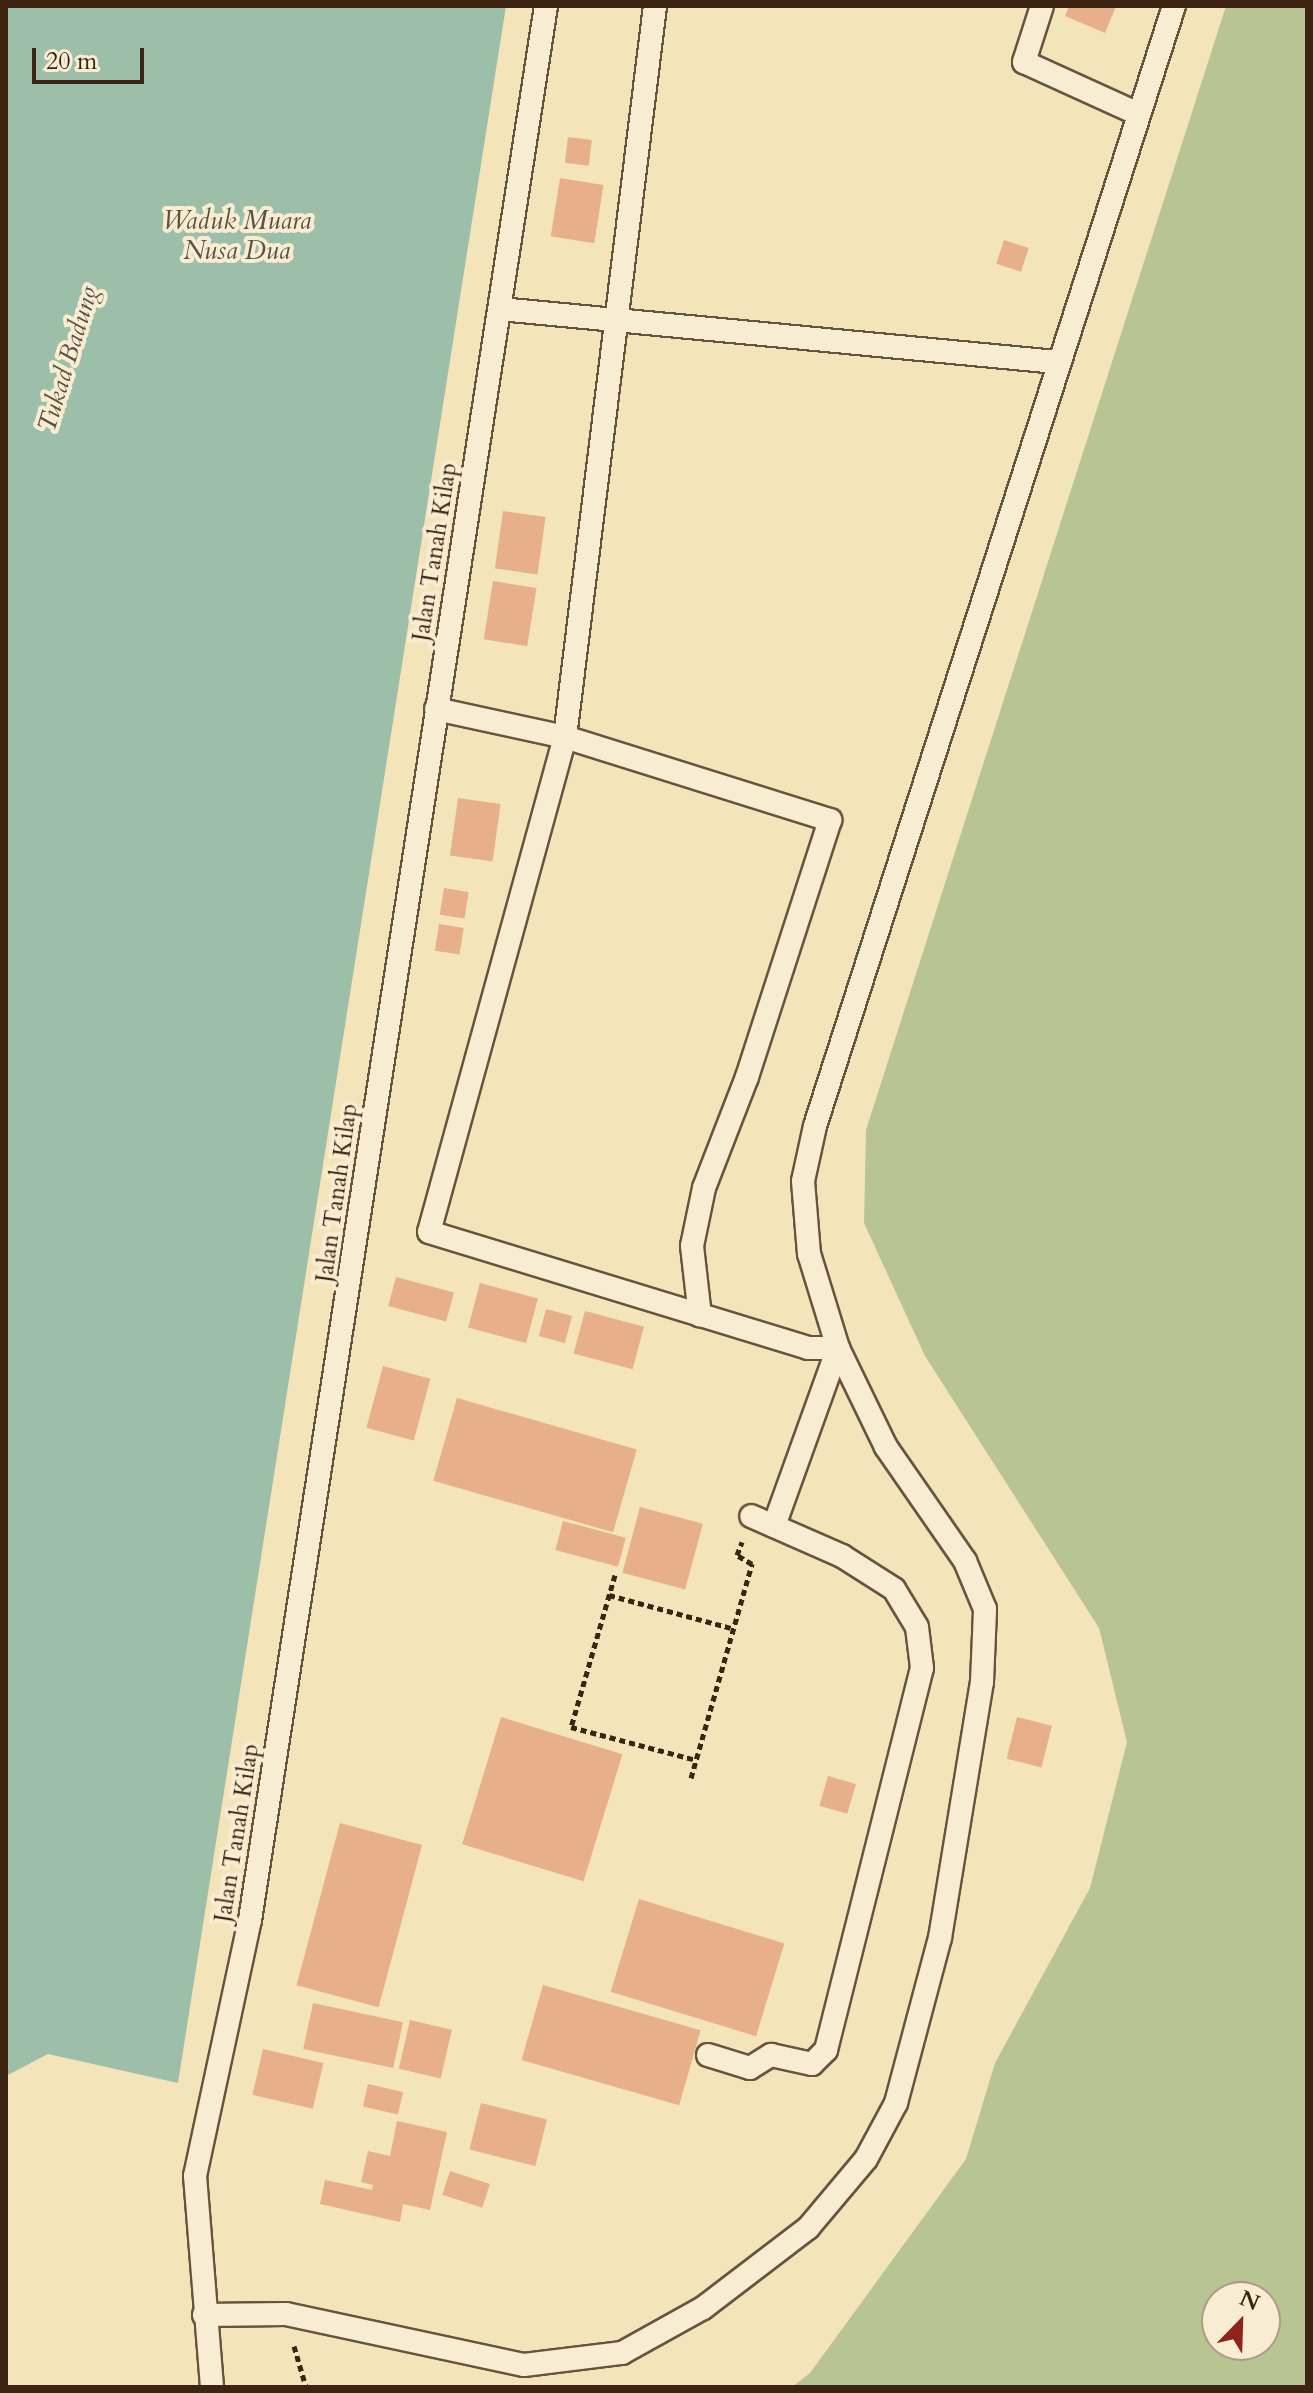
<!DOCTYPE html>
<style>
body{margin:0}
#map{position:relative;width:1313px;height:2393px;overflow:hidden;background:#f4e4ba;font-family:Cardo,serif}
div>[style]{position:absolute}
.green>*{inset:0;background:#b8c592}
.water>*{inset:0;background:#9dbfaa}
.building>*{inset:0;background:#e7b08b;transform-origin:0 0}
.path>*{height:5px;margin-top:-2.5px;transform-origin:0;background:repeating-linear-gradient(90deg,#3c2312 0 6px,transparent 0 10px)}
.roads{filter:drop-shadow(2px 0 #6a533c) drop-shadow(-2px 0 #6a533c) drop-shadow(0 2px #6a533c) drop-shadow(0 -2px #6a533c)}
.service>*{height:22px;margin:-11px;padding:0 11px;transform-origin:11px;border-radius:11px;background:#f8edd2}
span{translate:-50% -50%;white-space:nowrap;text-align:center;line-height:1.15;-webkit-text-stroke:8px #f8edd2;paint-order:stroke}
.street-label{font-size:24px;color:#3c2312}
.water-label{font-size:26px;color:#595240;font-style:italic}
.frame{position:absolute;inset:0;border:8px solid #3c2312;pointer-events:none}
.north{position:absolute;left:1201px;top:2281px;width:80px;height:80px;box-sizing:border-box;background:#f8edd2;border:2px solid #ad9c85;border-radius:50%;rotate:23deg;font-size:22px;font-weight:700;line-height:32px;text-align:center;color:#3c2312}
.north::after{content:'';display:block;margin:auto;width:28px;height:36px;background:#8f2418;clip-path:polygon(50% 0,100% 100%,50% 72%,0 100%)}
.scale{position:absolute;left:32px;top:48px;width:112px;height:36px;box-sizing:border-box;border:4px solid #3c2312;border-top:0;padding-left:10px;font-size:24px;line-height:28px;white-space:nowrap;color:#3c2312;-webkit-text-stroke:6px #f8edd2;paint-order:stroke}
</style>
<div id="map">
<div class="green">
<div style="clip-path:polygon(evenodd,1226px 6px,1307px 6px,1307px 2387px,792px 2387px,810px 2373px,966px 2159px,995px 2063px,1090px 1888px,1127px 1742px,1099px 1628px,925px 1356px,864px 1223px,866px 1130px,1226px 6px,1217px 2297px,1265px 2297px,1265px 2345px,1217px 2345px,1217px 2297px)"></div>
</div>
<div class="water">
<div style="clip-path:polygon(6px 6px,506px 6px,178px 2083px,48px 2054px,6px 2076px)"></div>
</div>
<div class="building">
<div style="clip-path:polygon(1069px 6px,1116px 6px,1105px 33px,1065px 16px)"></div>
<div style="left:568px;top:137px;width:24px;height:26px;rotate:7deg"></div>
<div style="left:560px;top:178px;width:44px;height:59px;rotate:9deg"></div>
<div style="left:1004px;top:240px;width:26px;height:25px;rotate:18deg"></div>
<div style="left:503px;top:511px;width:43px;height:58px;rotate:8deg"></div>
<div style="left:493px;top:581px;width:44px;height:59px;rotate:9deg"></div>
<div style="left:458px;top:798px;width:43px;height:58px;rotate:8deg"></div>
<div style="left:444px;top:888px;width:25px;height:27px;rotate:9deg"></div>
<div style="left:439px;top:924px;width:25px;height:27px;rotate:9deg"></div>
<div style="left:396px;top:1277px;width:60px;height:30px;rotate:15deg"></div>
<div style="left:480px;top:1283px;width:60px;height:46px;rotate:15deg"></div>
<div style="left:546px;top:1309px;width:27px;height:28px;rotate:15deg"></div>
<div style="left:585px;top:1311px;width:61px;height:44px;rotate:15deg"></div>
<div style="left:383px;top:1366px;width:49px;height:64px;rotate:15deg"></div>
<div style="left:457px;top:1398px;width:187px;height:86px;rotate:16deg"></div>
<div style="left:640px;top:1507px;width:65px;height:68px;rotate:15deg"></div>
<div style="left:563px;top:1521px;width:65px;height:30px;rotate:15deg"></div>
<div style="left:501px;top:1717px;width:127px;height:133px;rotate:17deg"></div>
<div style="left:1017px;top:1717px;width:36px;height:43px;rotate:14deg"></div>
<div style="left:828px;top:1776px;width:29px;height:31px;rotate:16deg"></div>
<div style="left:340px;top:1823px;width:85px;height:168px;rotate:15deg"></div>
<div style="left:639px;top:1899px;width:152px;height:97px;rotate:17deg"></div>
<div style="left:543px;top:1985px;width:164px;height:78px;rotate:16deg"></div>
<div style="left:313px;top:2003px;width:92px;height:47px;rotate:12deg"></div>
<div style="left:410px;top:2020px;width:43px;height:50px;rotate:13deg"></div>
<div style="left:263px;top:2049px;width:62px;height:47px;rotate:13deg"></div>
<div style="left:368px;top:2084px;width:36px;height:23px;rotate:13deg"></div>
<div style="left:481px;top:2103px;width:68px;height:48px;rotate:14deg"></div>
<div style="clip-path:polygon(397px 2121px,447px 2132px,430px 2210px,403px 2204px,400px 2222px,320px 2204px,325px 2180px,372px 2190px,373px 2185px,361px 2182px,368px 2151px,390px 2156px)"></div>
<div style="left:450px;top:2171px;width:42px;height:25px;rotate:18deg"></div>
</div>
<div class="path">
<div style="left:615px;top:1575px;width:158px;rotate:106.1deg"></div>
<div style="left:571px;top:1727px;width:129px;rotate:14.8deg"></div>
<div style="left:609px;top:1595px;width:126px;rotate:15.1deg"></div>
<div style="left:691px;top:1778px;width:223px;rotate:-74.1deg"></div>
<div style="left:752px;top:1564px;width:17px;rotate:-149deg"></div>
<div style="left:737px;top:1555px;width:14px;rotate:-69deg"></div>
<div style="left:294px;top:2346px;width:43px;rotate:73.7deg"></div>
</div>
<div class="roads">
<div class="service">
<div style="left:655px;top:6px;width:737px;rotate:97.02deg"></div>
<div style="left:565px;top:737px;width:513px;rotate:105.36deg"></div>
<div style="left:429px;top:1232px;width:396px;rotate:17deg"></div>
<div style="left:808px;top:1348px;width:30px"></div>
<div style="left:838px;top:1348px;width:189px;rotate:109.8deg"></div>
<div style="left:1042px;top:6px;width:59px;rotate:107.8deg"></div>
<div style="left:1024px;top:62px;width:125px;rotate:24.5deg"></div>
<div style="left:500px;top:309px;width:560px;rotate:5.44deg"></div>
<div style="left:436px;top:709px;width:132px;rotate:12.2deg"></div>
<div style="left:565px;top:737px;width:278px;rotate:17.4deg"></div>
<div style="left:830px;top:820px;width:270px;rotate:107.9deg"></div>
<div style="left:747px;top:1077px;width:119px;rotate:111.2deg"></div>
<div style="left:704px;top:1188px;width:59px;rotate:101.7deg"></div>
<div style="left:692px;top:1246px;width:70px;rotate:83.5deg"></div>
<div style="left:708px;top:2055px;width:44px;rotate:17.2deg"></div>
<div style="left:750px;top:2068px;width:25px;rotate:-32deg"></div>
<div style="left:771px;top:2055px;width:42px;rotate:12.4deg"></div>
<div style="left:812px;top:2064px;width:20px;rotate:-45deg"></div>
<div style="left:826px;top:2050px;width:394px;rotate:-75.9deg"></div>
<div style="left:922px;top:1668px;width:41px;rotate:-97deg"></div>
<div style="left:917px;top:1627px;width:44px;rotate:-121.2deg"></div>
<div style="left:894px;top:1589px;width:62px;rotate:-147.6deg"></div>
<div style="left:842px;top:1556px;width:99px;rotate:-156.3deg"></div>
<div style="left:204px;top:2315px;width:82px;rotate:-0.7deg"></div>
<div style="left:286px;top:2314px;width:243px;rotate:12.1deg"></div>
<div style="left:524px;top:2365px;width:99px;rotate:-7deg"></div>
<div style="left:622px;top:2353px;width:93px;rotate:-29.1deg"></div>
<div style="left:703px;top:2308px;width:132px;rotate:-37.3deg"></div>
<div style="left:808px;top:2228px;width:90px;rotate:-50deg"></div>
<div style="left:866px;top:2159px;width:64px;rotate:-61.8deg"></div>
<div style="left:896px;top:2103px;width:171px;rotate:-75.1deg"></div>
<div style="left:940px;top:1938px;width:259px;rotate:-80.7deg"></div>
<div style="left:982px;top:1682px;width:73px;rotate:-87.6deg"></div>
<div style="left:985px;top:1609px;width:52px;rotate:-112.6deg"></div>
<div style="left:965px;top:1561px;width:139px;rotate:-124.7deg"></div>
<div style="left:886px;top:1447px;width:110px;rotate:-115.9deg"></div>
<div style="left:838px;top:1348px;width:98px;rotate:-107.1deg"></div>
<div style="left:809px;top:1254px;width:73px;rotate:-94.7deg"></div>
<div style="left:803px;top:1181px;width:56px;rotate:-77.7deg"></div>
<div style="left:815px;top:1126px;width:1176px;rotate:-72.23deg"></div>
<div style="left:212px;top:2387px;width:212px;rotate:-94.6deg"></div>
<div style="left:195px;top:2176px;width:262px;rotate:-77.9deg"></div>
<div style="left:250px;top:1920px;width:1937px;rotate:-81.21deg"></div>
</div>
</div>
<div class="street-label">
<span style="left:435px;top:552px;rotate:-81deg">Jalan Tanah Kilap</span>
<span style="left:337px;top:1193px;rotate:-82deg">Jalan Tanah Kilap</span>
<span style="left:237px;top:1833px;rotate:-81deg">Jalan Tanah Kilap</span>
</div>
<div class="water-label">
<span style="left:237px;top:236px">Waduk Muara<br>Nusa Dua</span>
<span style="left:68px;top:359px;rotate:-73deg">Tukad Badung</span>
</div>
<div class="frame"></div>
<div class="north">N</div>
<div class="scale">20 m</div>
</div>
